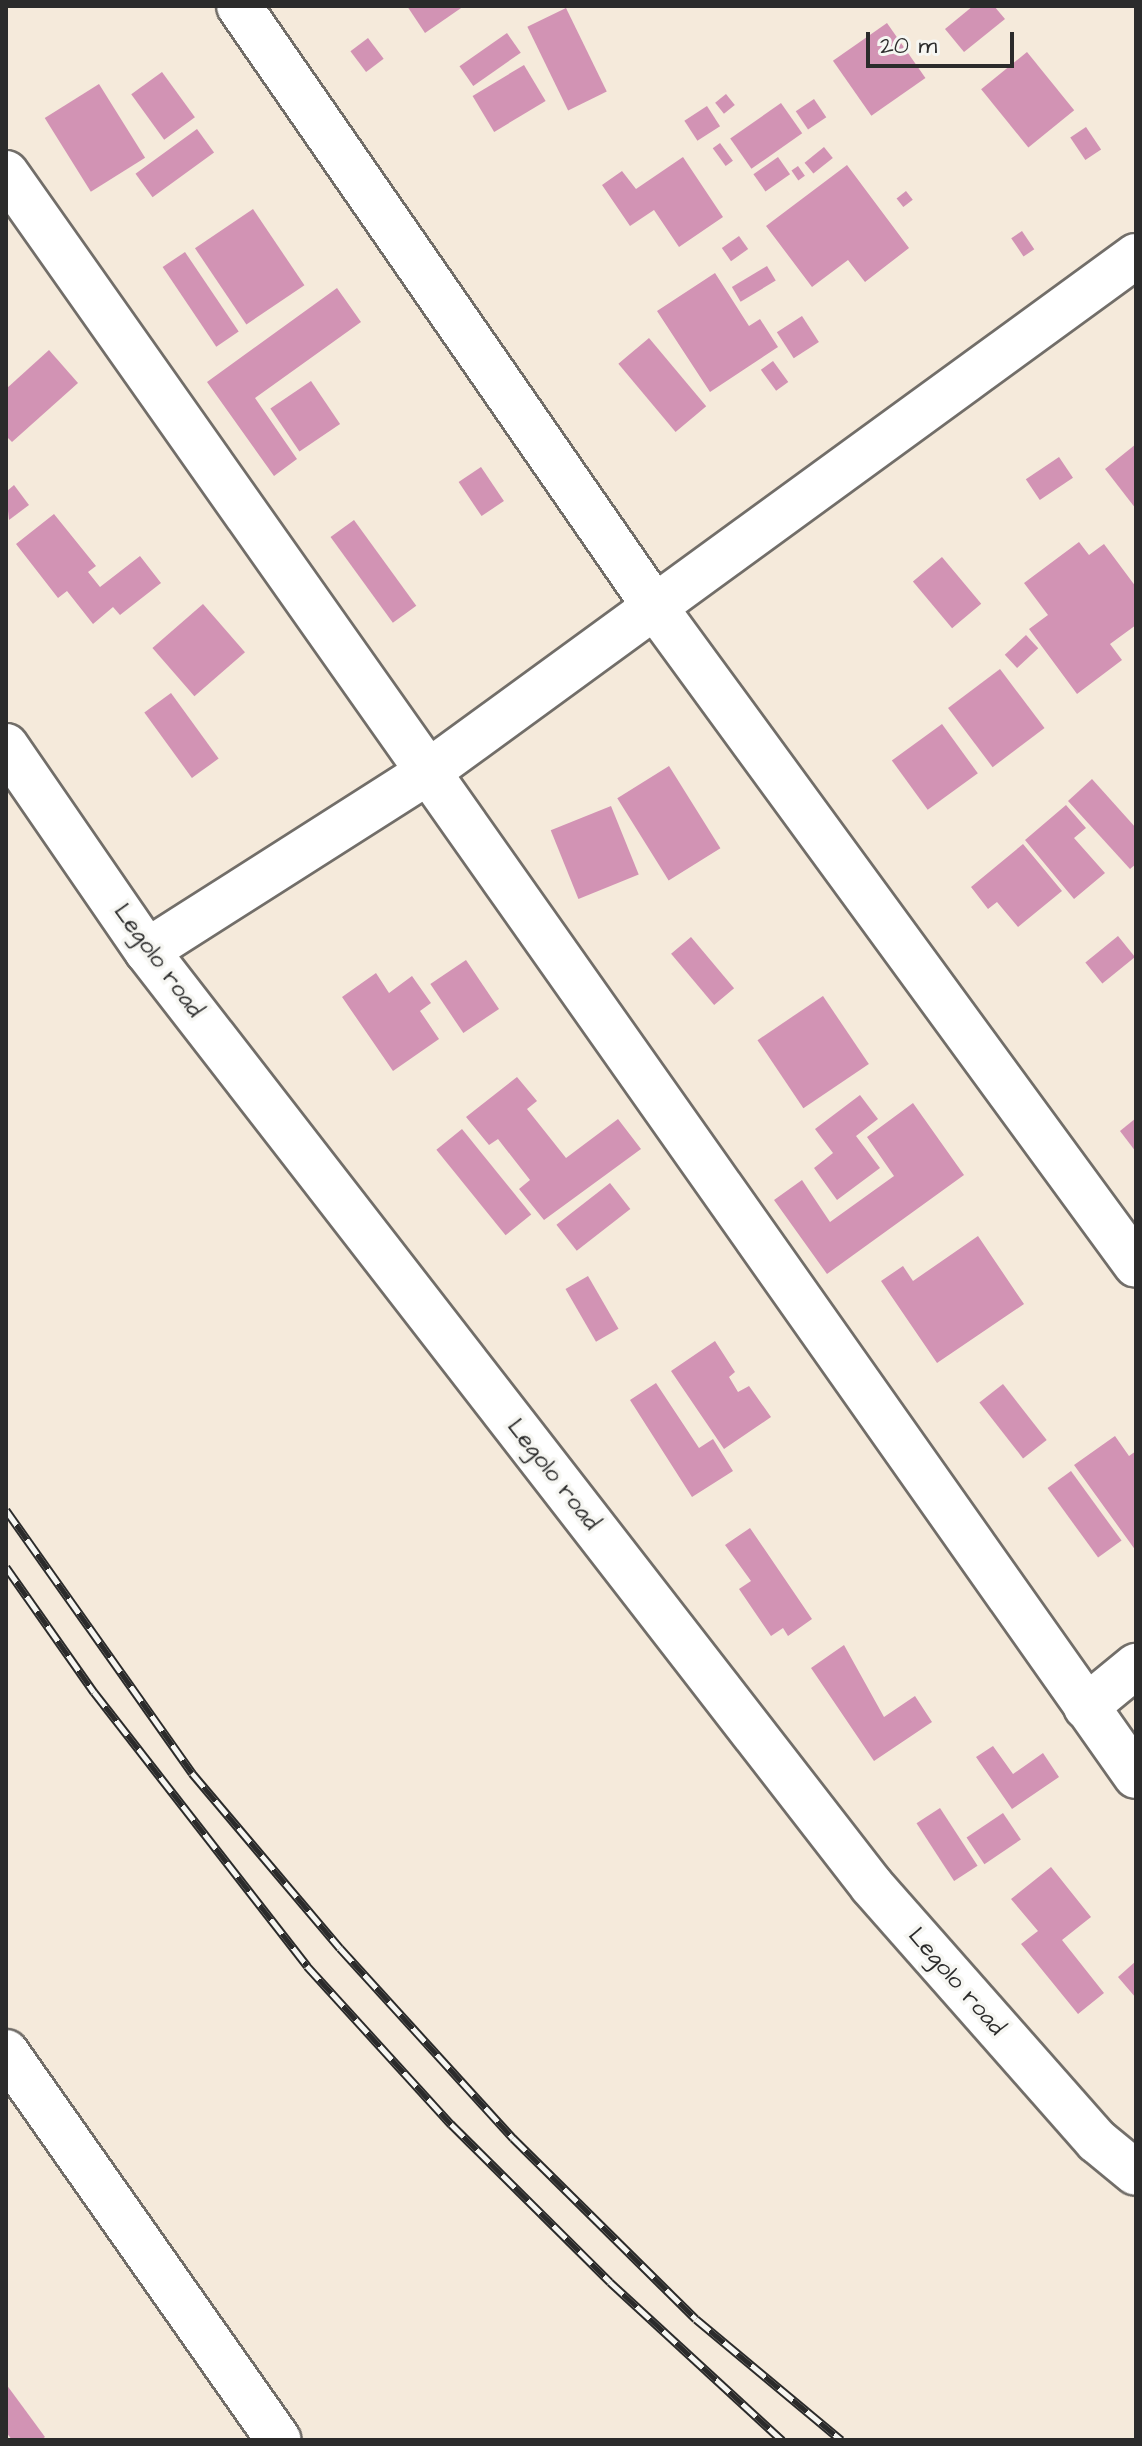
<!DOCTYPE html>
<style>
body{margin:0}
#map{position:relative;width:1142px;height:2446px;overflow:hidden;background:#f5eadb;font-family:"Architects Daughter",sans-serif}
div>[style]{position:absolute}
.building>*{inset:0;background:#d293b4;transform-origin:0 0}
.roads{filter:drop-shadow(2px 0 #726e69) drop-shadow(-2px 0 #726e69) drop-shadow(0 2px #726e69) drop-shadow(0 -2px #726e69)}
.minor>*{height:44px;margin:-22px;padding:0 22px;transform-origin:22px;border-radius:22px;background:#fff}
.rail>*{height:9px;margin-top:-4.5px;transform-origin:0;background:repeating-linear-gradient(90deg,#f6f6f2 0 18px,#2b2b2b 0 36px);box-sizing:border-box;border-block:2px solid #2b2b2b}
span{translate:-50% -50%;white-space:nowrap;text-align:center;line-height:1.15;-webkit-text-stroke:7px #f6f6f2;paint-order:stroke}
.street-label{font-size:24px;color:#2b2b2b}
.frame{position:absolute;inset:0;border:8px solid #2b2b2b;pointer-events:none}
.scale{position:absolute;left:866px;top:32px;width:148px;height:36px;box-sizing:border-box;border:4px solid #2b2b2b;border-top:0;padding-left:10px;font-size:24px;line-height:28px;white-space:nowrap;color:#2b2b2b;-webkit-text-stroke:6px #f6f6f2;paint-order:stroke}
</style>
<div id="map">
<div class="building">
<div style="clip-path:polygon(407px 6px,464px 6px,425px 33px)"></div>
<div style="clip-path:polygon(973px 6px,994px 6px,1005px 19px,964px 52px,945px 29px)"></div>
<div style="left:566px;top:8px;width:93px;height:43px;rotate:64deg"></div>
<div style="left:887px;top:23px;width:67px;height:66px;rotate:55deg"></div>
<div style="left:507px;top:33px;width:24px;height:58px;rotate:55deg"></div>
<div style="left:368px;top:38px;width:26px;height:22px;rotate:53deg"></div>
<div style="left:1027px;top:52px;width:75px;height:59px;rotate:51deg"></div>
<div style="left:524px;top:65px;width:42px;height:60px;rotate:59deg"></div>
<div style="left:162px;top:72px;width:56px;height:38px;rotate:54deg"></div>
<div style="left:99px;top:84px;width:87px;height:64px;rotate:58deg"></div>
<div style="left:726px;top:94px;width:14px;height:14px;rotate:51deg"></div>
<div style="left:814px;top:99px;width:22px;height:22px;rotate:56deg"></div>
<div style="left:781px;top:103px;width:37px;height:62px;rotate:55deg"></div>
<div style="left:707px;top:106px;width:24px;height:27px;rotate:57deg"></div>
<div style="left:1086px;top:127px;width:27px;height:19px;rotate:56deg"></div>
<div style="left:197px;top:129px;width:29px;height:76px;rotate:54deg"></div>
<div style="left:720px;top:143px;width:22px;height:9px;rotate:54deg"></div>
<div style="left:824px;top:147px;width:14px;height:25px;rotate:51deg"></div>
<div style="clip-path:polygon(683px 157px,723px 217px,679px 247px,654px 210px,630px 226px,602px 185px,622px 171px,636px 189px)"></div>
<div style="left:778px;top:157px;width:21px;height:30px;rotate:55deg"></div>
<div style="clip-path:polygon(847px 165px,909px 248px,865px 282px,848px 260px,812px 287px,766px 226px)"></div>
<div style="left:798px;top:166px;width:12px;height:8px;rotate:55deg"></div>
<div style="left:906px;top:191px;width:11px;height:12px;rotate:52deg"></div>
<div style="left:253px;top:209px;width:92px;height:70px;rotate:56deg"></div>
<div style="left:1022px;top:231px;width:22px;height:13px;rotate:56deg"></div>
<div style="left:739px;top:236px;width:16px;height:21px;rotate:55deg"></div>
<div style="left:185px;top:252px;width:96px;height:27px;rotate:56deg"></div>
<div style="left:767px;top:266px;width:17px;height:41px;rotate:59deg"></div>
<div style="clip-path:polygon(715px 273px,749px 326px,760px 319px,778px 347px,710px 392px,657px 311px)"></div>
<div style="clip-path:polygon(337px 288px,361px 322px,255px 398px,297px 459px,274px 476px,207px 382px)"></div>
<div style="left:802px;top:316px;width:31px;height:30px;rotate:57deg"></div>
<div style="left:649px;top:338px;width:89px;height:40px;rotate:50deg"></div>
<div style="clip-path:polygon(49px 350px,78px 383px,12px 442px,6px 436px,6px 389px)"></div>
<div style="left:773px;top:361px;width:26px;height:15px;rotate:54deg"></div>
<div style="left:311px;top:381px;width:52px;height:49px;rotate:56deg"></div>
<div style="clip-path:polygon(1136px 444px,1136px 509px,1105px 469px)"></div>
<div style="left:1059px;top:457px;width:25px;height:40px;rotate:56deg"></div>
<div style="left:481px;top:467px;width:41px;height:27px;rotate:56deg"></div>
<div style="clip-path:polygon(14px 485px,29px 505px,9px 520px,6px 492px)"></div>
<div style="clip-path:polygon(54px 514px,96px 566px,88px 572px,100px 587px,140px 556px,161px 583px,120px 615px,113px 607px,93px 624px,67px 591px,58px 598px,16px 544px)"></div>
<div style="left:354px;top:520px;width:106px;height:29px;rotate:54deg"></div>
<div style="clip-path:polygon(1079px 542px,1089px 555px,1104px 544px,1136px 587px,1136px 625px,1110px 644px,1122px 660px,1077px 694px,1029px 629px,1048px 615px,1024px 583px)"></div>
<div style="left:942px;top:557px;width:61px;height:38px;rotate:50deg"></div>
<div style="left:203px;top:604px;width:64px;height:67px;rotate:49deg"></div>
<div style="left:1026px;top:635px;width:18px;height:29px;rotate:47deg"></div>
<div style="left:1000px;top:669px;width:74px;height:65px;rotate:53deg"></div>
<div style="left:171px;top:693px;width:81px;height:33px;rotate:54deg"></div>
<div style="left:942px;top:724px;width:61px;height:62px;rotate:54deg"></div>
<div style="left:669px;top:766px;width:97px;height:61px;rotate:58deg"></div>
<div style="clip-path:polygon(1092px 779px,1136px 828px,1136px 864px,1130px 869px,1068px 801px)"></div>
<div style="clip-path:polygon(1066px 805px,1086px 828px,1074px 838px,1105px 873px,1074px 899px,1025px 840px)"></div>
<div style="left:611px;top:806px;width:74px;height:65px;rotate:68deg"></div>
<div style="clip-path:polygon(1023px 844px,1062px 891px,1018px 927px,997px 902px,988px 909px,971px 887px)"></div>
<div style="left:1118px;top:936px;width:27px;height:42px;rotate:51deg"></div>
<div style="left:691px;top:937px;width:67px;height:26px;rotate:50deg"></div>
<div style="left:466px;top:960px;width:59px;height:43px;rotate:56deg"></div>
<div style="clip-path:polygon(376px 973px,389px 993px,412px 976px,431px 1003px,420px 1011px,439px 1039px,393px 1071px,342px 997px)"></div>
<div style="left:823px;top:996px;width:82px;height:79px;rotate:56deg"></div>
<div style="clip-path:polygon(517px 1077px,537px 1101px,527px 1109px,566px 1158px,618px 1119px,641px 1149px,544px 1220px,519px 1189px,530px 1180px,498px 1139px,489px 1145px,466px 1117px)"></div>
<div style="clip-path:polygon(860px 1095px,878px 1119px,856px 1136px,880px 1168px,837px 1200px,814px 1168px,833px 1153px,815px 1129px)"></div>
<div style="clip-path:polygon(913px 1103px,964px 1175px,827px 1274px,774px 1200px,802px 1180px,830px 1222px,894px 1176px,867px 1137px)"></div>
<div style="clip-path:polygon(1136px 1118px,1136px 1152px,1120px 1131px)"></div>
<div style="left:462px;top:1129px;width:110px;height:33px;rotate:51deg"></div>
<div style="left:610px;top:1183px;width:33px;height:68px;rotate:52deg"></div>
<div style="clip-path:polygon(978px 1236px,1024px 1304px,937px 1363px,881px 1281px,903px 1266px,913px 1281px)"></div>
<div style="left:588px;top:1276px;width:61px;height:26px;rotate:60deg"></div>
<div style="clip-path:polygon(715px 1341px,735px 1372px,729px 1377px,738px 1392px,749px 1386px,771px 1417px,724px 1449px,671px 1371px)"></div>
<div style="clip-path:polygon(656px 1383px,699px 1448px,713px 1439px,733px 1471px,692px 1497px,630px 1400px)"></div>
<div style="left:1003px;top:1384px;width:71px;height:30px;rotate:52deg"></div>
<div style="clip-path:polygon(1115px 1436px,1129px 1456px,1136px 1451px,1136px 1551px,1074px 1465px)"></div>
<div style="left:1071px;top:1471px;width:86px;height:29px;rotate:54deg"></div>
<div style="clip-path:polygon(750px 1528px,812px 1619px,788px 1636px,783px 1628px,771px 1636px,739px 1589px,751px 1581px,725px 1545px)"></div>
<div style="clip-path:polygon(844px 1645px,884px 1717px,915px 1696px,932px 1722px,874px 1761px,811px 1668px)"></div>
<div style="clip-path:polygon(993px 1746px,1013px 1774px,1043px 1753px,1059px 1777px,1012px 1809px,976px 1757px)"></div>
<div style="left:940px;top:1808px;width:69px;height:28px;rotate:57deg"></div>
<div style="left:1003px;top:1813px;width:32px;height:44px;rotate:56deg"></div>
<div style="clip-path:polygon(1051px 1867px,1091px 1917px,1062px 1940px,1104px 1993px,1078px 2014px,1021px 1944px,1038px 1931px,1011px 1899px)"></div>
<div style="clip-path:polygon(1136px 1961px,1136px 1998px,1118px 1977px)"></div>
<div style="clip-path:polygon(6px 2384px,45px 2437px,41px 2440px,12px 2440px,6px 2432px)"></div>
</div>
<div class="roads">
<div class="minor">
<div style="left:239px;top:6px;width:735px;rotate:55.31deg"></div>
<div style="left:657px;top:610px;width:811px;rotate:53.82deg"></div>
<div style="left:6px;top:173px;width:1961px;rotate:54.82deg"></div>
<div style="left:6px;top:746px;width:249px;rotate:55.5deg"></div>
<div style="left:147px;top:951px;width:1183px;rotate:52.21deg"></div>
<div style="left:872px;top:1886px;width:340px;rotate:48.6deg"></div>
<div style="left:1097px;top:2141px;width:50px;rotate:39.4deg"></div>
<div style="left:147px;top:951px;width:333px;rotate:-32.5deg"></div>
<div style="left:428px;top:772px;width:876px;rotate:-36.09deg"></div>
<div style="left:1086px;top:1707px;width:65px;rotate:-39.4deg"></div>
<div style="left:6px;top:2052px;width:474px;rotate:54.9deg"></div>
</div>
</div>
<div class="rail">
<div style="left:6px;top:1510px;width:322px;rotate:54.7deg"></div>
<div style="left:192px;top:1773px;width:229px;rotate:49.8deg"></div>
<div style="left:340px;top:1948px;width:257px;rotate:47.7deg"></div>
<div style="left:513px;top:2138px;width:257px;rotate:44.7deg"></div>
<div style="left:696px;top:2319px;width:189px;rotate:39.8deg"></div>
<div style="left:6px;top:1567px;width:153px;rotate:54.9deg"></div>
<div style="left:94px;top:1692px;width:347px;rotate:52.1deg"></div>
<div style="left:307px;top:1966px;width:214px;rotate:47.7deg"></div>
<div style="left:451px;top:2124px;width:224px;rotate:44.8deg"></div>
<div style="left:610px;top:2282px;width:234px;rotate:42.6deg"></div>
</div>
<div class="street-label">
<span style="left:158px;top:961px;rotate:54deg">Legolo road</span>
<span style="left:553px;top:1475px;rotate:52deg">Legolo road</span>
<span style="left:956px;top:1982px;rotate:49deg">Legolo road</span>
</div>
<div class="frame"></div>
<div class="scale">20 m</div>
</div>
